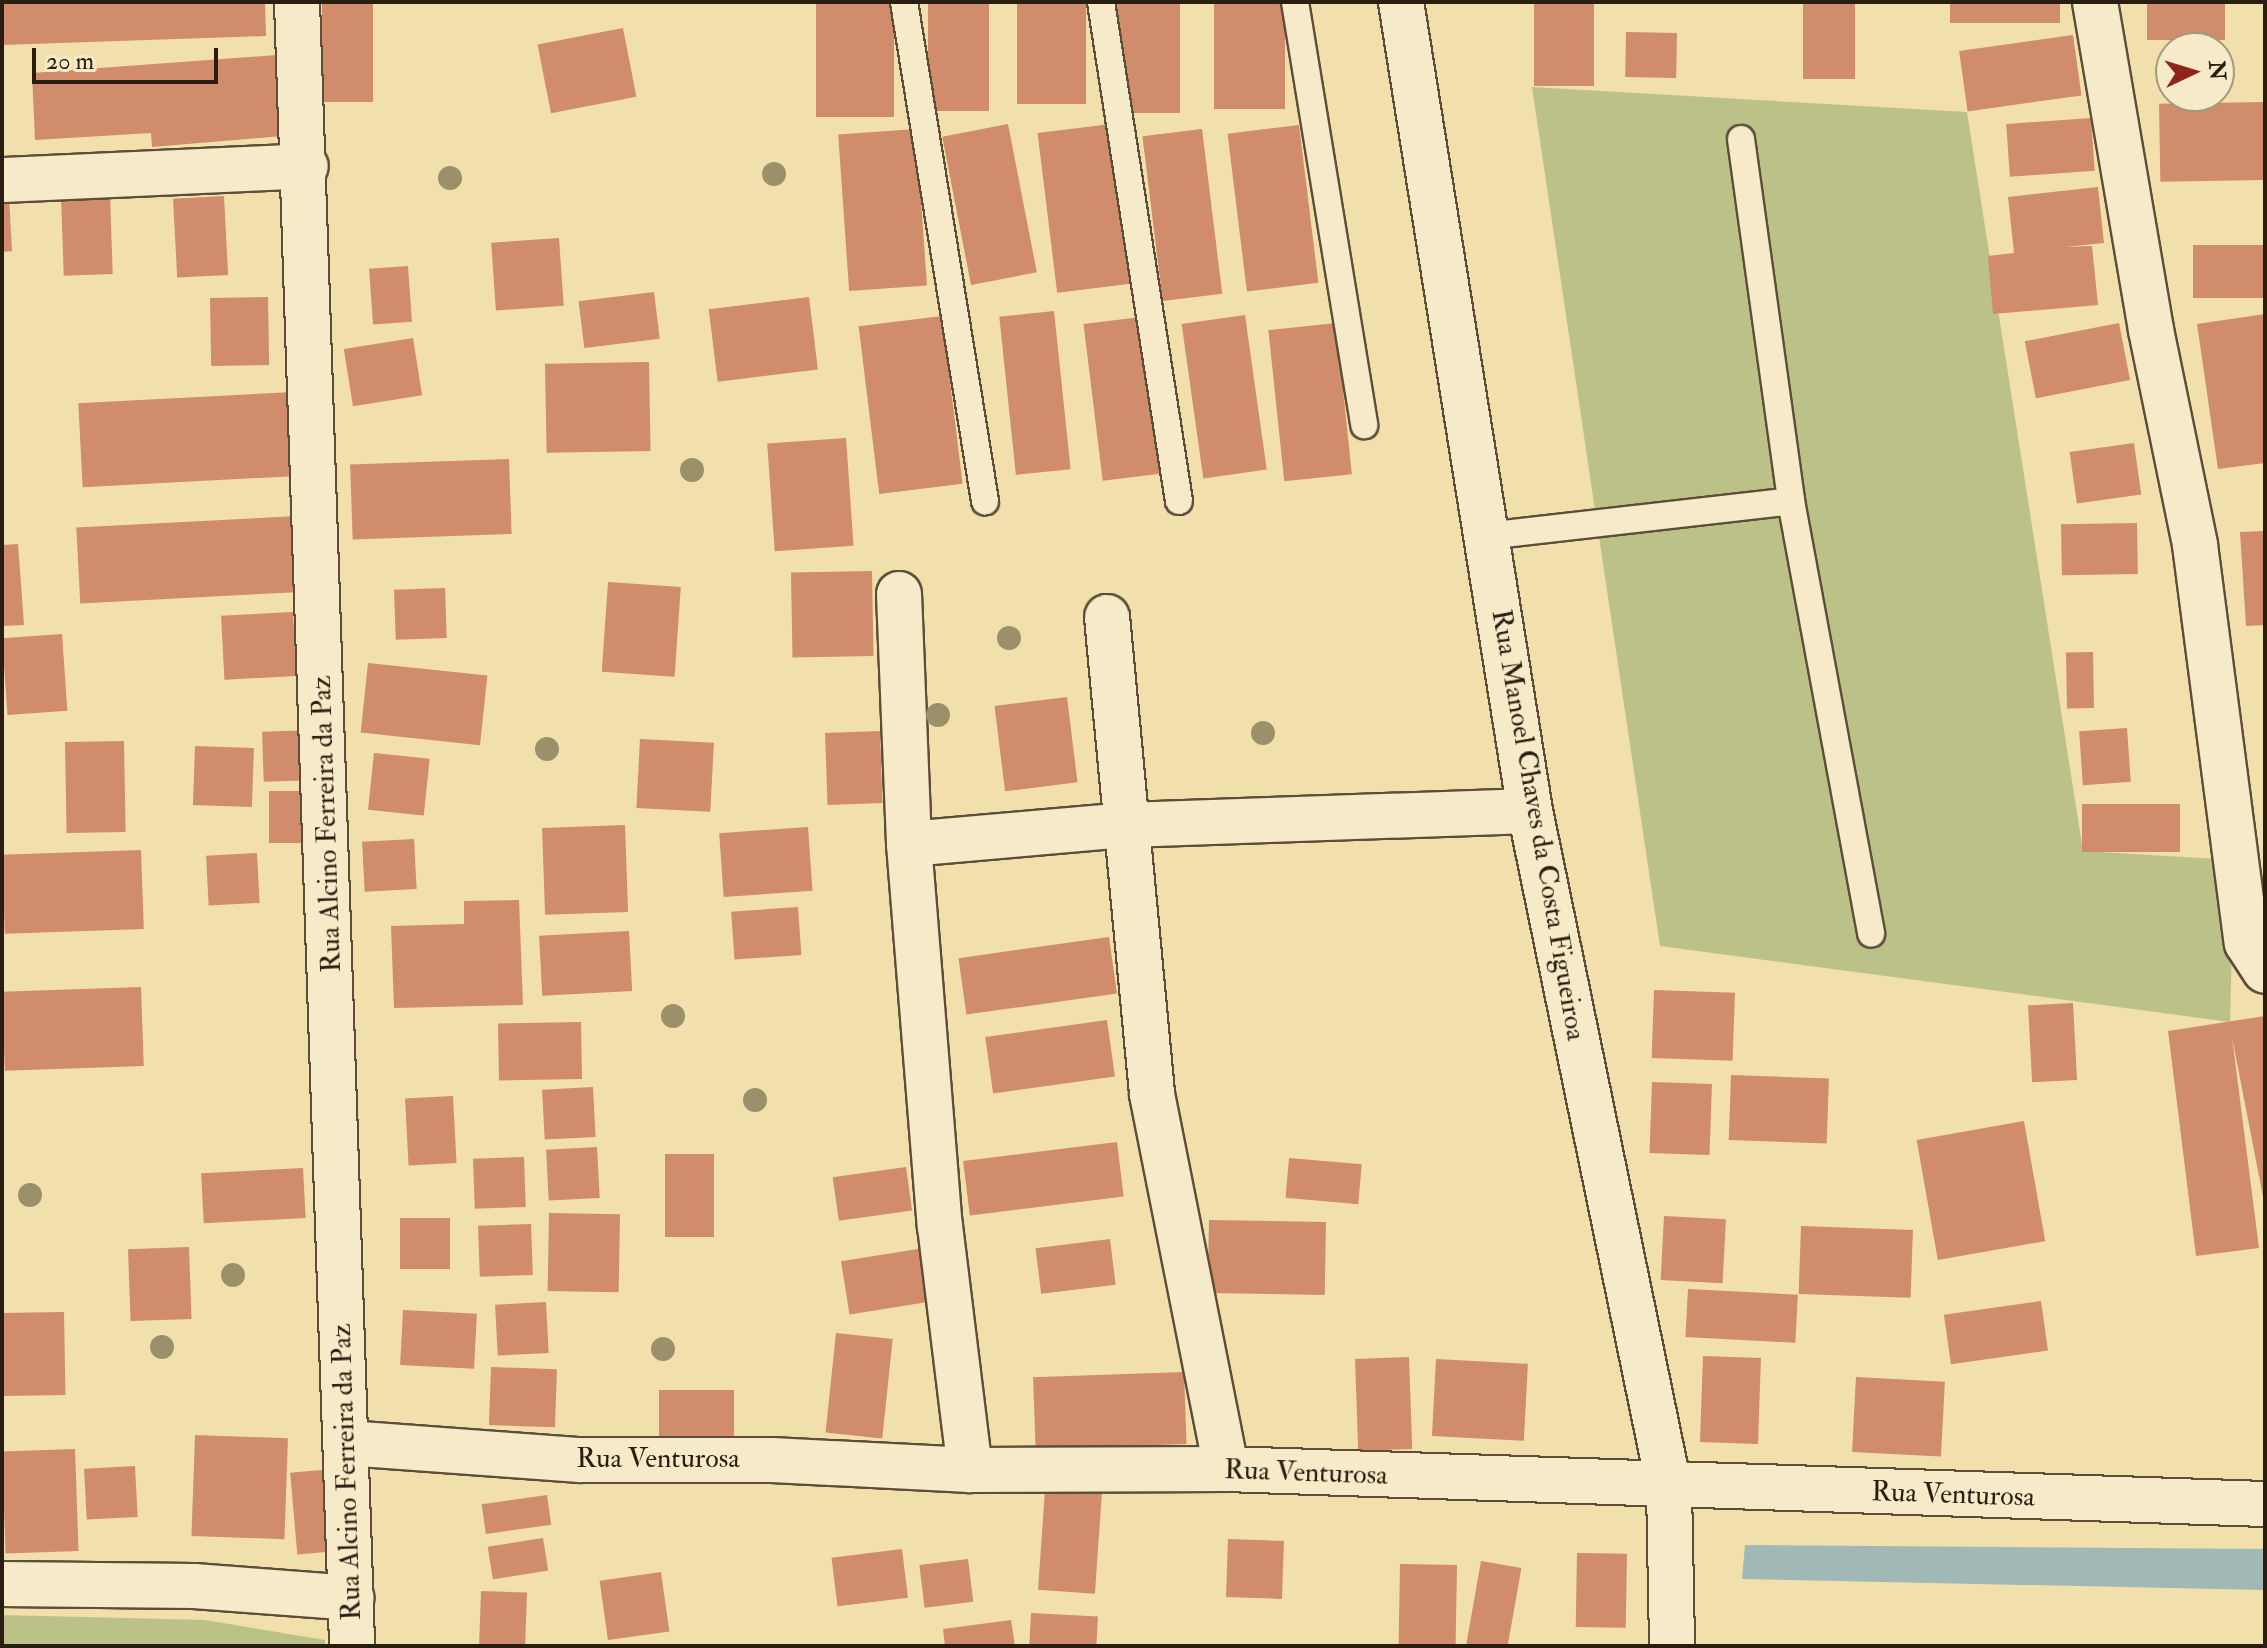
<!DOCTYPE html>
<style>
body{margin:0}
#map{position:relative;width:2267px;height:1648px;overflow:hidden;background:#f1dfac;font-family:"IM FELL Double Pica",serif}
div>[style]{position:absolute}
.green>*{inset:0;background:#bcc188}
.water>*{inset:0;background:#a1b9b6}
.building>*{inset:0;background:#d08c6b;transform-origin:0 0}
.roads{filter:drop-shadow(2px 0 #5c4e38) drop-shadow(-2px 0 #5c4e38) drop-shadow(0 2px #5c4e38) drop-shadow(0 -2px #5c4e38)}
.lane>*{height:26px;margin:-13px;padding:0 13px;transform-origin:13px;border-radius:13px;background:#f6eac9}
.street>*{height:44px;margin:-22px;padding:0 22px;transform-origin:22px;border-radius:22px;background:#f6eac9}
.trees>*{width:24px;height:24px;margin:-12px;border-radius:50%;background:#9c906b}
span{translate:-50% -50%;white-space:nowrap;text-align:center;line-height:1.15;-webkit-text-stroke:6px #f6eac9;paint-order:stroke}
.street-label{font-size:28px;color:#2a1e11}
.frame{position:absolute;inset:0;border:4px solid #2a1e11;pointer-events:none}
.north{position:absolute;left:2155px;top:32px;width:80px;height:80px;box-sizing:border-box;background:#f6eac9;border:2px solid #a4987f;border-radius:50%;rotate:86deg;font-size:22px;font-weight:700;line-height:32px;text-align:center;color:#2a1e11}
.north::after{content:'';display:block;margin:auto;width:28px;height:36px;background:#8f2418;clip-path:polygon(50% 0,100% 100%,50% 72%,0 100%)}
.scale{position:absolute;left:32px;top:48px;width:186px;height:36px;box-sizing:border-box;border:4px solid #2a1e11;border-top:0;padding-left:10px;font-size:24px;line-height:28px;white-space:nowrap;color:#2a1e11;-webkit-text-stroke:6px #f6eac9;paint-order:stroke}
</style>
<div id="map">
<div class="green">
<div style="clip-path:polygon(1532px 87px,1967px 112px,2083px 851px,2234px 860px,2230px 1022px,1660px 946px)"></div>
<div style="clip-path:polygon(2px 1615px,205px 1620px,325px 1640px,325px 1646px,2px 1646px)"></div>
</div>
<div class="water">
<div style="clip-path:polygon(1745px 1545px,2265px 1549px,2265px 1590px,1742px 1579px)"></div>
</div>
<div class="building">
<div style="clip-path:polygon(2px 2px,265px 2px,266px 36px,2px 45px)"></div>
<div style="left:322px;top:2px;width:51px;height:100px"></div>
<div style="left:816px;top:2px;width:78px;height:115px"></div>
<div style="left:928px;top:2px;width:61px;height:109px"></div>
<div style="left:1017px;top:2px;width:69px;height:102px"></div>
<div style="left:1112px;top:2px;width:68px;height:111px"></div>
<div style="left:1214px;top:2px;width:71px;height:107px"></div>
<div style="left:1534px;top:2px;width:60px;height:84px"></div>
<div style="left:1803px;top:2px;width:52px;height:77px"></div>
<div style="left:1950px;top:2px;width:110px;height:21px"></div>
<div style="left:2147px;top:2px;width:78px;height:38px"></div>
<div style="left:623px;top:28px;width:70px;height:87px;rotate:79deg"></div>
<div style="left:1626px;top:32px;width:51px;height:45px;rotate:1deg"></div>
<div style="left:2073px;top:35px;width:61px;height:115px;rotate:82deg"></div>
<div style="clip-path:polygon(277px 55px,283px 136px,152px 147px,151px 133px,35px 140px,32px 73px)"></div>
<div style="left:2263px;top:102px;width:78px;height:104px;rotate:89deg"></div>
<div style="left:2091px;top:118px;width:53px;height:85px;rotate:86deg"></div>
<div style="left:1008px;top:124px;width:151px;height:67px;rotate:79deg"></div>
<div style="left:1111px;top:124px;width:161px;height:74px;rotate:83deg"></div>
<div style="left:1299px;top:125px;width:159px;height:72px;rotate:83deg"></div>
<div style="left:916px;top:129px;width:157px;height:78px;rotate:86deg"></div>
<div style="left:1202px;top:129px;width:166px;height:60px;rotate:83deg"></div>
<div style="clip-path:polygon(2098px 187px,2104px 243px,2065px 247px,2092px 246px,2098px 305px,1993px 314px,1988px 256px,2014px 253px,2008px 197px)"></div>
<div style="left:110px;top:196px;width:78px;height:49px;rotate:88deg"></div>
<div style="left:224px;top:196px;width:79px;height:51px;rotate:87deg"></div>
<div style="clip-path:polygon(9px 197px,12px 251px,2px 252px,2px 198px)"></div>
<div style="left:559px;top:238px;width:68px;height:68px;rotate:86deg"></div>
<div style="left:2265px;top:245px;width:53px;height:72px;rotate:90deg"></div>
<div style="left:408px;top:266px;width:56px;height:39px;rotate:86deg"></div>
<div style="left:654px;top:292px;width:47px;height:76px;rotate:83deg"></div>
<div style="left:268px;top:297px;width:68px;height:58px;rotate:89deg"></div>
<div style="left:809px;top:297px;width:73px;height:101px;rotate:83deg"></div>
<div style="left:1054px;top:311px;width:159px;height:55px;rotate:84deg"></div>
<div style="clip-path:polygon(2265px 314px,2265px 463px,2218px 469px,2197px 324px)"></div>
<div style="left:1245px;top:315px;width:156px;height:64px;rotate:82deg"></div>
<div style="left:942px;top:316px;width:169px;height:84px;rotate:83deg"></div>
<div style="left:1149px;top:316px;width:158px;height:66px;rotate:83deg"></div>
<div style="left:1336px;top:323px;width:152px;height:68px;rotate:84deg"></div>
<div style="left:2119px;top:323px;width:58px;height:96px;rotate:79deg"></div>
<div style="left:413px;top:338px;width:58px;height:70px;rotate:81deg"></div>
<div style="left:649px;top:362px;width:89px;height:104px;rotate:89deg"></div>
<div style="left:294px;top:392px;width:84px;height:216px;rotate:87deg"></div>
<div style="left:846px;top:438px;width:108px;height:79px;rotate:86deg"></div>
<div style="left:2134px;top:443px;width:52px;height:65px;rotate:82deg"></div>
<div style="left:509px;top:459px;width:75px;height:159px;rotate:88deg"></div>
<div style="left:297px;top:516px;width:76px;height:221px;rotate:87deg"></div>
<div style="left:2137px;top:523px;width:51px;height:76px;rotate:89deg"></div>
<div style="clip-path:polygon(2265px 531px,2265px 625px,2246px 626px,2240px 532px)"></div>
<div style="clip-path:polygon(18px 544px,24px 625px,2px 626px,2px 545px)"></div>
<div style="left:872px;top:571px;width:85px;height:81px;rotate:89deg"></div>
<div style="left:608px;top:582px;width:73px;height:90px;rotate:4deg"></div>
<div style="left:445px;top:588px;width:50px;height:51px;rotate:88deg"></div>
<div style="left:293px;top:612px;width:64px;height:72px;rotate:87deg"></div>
<div style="left:62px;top:634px;width:77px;height:60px;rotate:86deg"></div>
<div style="left:2093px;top:652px;width:56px;height:27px;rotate:89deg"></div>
<div style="left:368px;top:663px;width:120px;height:70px;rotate:6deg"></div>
<div style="left:1067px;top:697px;width:86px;height:73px;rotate:83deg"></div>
<div style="left:2127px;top:728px;width:54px;height:48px;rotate:86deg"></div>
<div style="left:315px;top:730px;width:50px;height:53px;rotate:88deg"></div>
<div style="left:880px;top:731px;width:72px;height:55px;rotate:88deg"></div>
<div style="left:640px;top:739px;width:74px;height:69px;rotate:3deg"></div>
<div style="left:124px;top:741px;width:91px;height:59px;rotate:89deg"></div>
<div style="left:195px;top:746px;width:59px;height:59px;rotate:2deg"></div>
<div style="left:374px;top:753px;width:56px;height:57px;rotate:6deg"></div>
<div style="left:316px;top:791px;width:52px;height:47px;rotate:90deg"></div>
<div style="left:2082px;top:804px;width:98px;height:48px"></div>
<div style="left:625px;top:825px;width:87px;height:83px;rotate:88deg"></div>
<div style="left:808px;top:827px;width:64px;height:89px;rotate:86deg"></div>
<div style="left:414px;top:839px;width:50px;height:52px;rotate:87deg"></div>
<div style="left:141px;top:850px;width:79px;height:139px;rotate:88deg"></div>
<div style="left:257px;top:853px;width:50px;height:51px;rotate:87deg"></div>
<div style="clip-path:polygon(519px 900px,523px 1005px,394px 1008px,391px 926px,464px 924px,464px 901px)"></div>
<div style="left:798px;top:907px;width:48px;height:67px;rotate:86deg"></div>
<div style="left:629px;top:931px;width:60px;height:90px;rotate:87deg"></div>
<div style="left:1109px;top:937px;width:57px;height:152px;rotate:82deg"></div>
<div style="left:141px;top:987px;width:79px;height:139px;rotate:88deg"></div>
<div style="left:1654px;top:990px;width:81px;height:68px;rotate:2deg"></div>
<div style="left:2073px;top:1003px;width:77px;height:45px;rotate:87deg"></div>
<div style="clip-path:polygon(2265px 1016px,2265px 1207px,2232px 1037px,2259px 1248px,2196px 1256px,2168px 1031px)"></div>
<div style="left:1107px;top:1020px;width:57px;height:123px;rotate:82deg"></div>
<div style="left:581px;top:1022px;width:57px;height:83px;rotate:89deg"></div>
<div style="left:1731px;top:1075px;width:98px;height:65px;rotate:2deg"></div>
<div style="left:1652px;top:1082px;width:60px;height:71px;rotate:2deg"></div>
<div style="left:593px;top:1087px;width:50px;height:51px;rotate:87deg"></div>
<div style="left:453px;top:1096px;width:67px;height:48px;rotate:87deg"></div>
<div style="left:2024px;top:1121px;width:122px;height:109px;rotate:80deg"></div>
<div style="left:1117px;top:1142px;width:55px;height:155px;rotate:83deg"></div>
<div style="left:597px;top:1147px;width:51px;height:51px;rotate:87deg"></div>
<div style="left:665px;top:1154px;width:49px;height:83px"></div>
<div style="left:524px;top:1157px;width:50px;height:51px;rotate:88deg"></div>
<div style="left:1289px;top:1158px;width:73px;height:40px;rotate:5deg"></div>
<div style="left:906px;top:1167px;width:44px;height:74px;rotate:82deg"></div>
<div style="left:303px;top:1168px;width:50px;height:102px;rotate:87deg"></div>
<div style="left:549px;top:1213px;width:71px;height:78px;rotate:1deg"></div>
<div style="left:1664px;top:1216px;width:62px;height:64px;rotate:3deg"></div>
<div style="left:400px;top:1218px;width:50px;height:51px"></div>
<div style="left:1209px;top:1220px;width:117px;height:73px;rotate:1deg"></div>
<div style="left:531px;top:1224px;width:51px;height:53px;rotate:88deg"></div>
<div style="left:1801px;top:1226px;width:112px;height:68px;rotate:2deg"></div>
<div style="left:1110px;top:1239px;width:46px;height:75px;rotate:83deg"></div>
<div style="left:189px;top:1247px;width:72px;height:61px;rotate:88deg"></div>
<div style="left:924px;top:1248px;width:54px;height:84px;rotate:81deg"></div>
<div style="left:1688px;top:1289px;width:110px;height:48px;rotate:3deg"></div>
<div style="left:2041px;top:1301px;width:50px;height:98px;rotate:82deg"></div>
<div style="left:546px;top:1302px;width:51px;height:51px;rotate:87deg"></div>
<div style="left:403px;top:1310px;width:74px;height:55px;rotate:3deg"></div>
<div style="left:64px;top:1312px;width:83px;height:62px;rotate:89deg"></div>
<div style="left:836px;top:1333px;width:57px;height:100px;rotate:6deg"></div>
<div style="left:1703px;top:1356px;width:58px;height:86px;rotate:2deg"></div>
<div style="left:1409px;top:1357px;width:92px;height:54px;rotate:88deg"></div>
<div style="left:1436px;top:1359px;width:92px;height:77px;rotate:3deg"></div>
<div style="left:491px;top:1367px;width:66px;height:58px;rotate:2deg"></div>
<div style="left:1184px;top:1372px;width:72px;height:151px;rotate:88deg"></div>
<div style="left:1856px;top:1377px;width:89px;height:75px;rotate:3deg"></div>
<div style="left:659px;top:1390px;width:75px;height:47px"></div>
<div style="left:195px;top:1435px;width:93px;height:101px;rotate:2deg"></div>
<div style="left:75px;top:1449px;width:102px;height:73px;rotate:88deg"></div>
<div style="left:135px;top:1466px;width:51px;height:51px;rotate:87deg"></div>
<div style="left:333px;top:1469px;width:82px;height:43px;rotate:85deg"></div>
<div style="left:1045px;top:1490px;width:57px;height:100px;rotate:4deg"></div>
<div style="left:547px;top:1495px;width:30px;height:66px;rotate:82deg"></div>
<div style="left:543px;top:1538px;width:33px;height:56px;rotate:81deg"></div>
<div style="left:1228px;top:1539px;width:56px;height:58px;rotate:2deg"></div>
<div style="left:902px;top:1549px;width:49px;height:71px;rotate:83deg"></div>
<div style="left:1577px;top:1553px;width:50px;height:74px;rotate:1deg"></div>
<div style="left:968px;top:1559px;width:43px;height:49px;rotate:83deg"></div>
<div style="left:1481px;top:1561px;width:41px;height:86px;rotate:10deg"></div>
<div style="left:1400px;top:1564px;width:57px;height:82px;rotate:1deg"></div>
<div style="left:661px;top:1572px;width:60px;height:62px;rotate:82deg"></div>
<div style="left:481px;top:1591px;width:46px;height:55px;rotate:2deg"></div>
<div style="left:1031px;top:1613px;width:67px;height:33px;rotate:3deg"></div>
<div style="clip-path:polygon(1011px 1620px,1015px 1646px,945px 1646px,943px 1629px)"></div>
</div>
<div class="roads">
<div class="lane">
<div style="left:904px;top:2px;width:506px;rotate:80.78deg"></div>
<div style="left:1101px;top:2px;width:505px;rotate:81.12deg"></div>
<div style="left:1295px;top:2px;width:429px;rotate:80.7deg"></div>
<div style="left:1741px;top:139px;width:365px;rotate:82.1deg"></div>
<div style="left:1791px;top:501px;width:440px;rotate:79.5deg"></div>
<div style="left:1486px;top:536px;width:307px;rotate:-6.5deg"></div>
</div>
<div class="street">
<div style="left:297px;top:2px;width:1645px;rotate:88.08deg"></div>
<div style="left:1401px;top:2px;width:819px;rotate:80.94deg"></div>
<div style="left:1530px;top:811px;width:690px;rotate:78.38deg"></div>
<div style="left:1669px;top:1487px;width:159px;rotate:88.9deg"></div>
<div style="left:2095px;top:2px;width:333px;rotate:80.3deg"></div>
<div style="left:2151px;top:330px;width:219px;rotate:78.4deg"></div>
<div style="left:2195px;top:545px;width:401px;rotate:82.6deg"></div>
<div style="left:2247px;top:943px;width:33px;rotate:57deg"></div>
<div style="left:2px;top:180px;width:304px;rotate:-2.6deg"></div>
<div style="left:899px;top:594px;width:250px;rotate:87.7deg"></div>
<div style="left:909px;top:844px;width:383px;rotate:85.4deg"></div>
<div style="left:940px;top:1226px;width:246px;rotate:83deg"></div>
<div style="left:1107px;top:617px;width:479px;rotate:84.6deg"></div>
<div style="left:1152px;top:1094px;width:382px;rotate:78.8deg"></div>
<div style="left:909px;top:844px;width:219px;rotate:-5deg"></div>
<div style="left:1127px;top:825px;width:403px;rotate:-2deg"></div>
<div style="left:347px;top:1443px;width:234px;rotate:4.2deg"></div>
<div style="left:580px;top:1460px;width:192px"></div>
<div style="left:772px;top:1460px;width:198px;rotate:2.9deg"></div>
<div style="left:970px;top:1470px;width:256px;rotate:-0.2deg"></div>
<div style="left:1226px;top:1469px;width:1040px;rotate:1.93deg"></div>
<div style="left:2px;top:1584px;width:192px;rotate:0.6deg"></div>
<div style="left:194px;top:1586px;width:158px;rotate:4.3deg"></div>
</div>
</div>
<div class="trees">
<div style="left:774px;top:174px"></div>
<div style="left:450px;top:178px"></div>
<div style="left:692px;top:470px"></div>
<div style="left:1009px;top:638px"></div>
<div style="left:938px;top:715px"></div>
<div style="left:1263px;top:733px"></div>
<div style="left:547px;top:749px"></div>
<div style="left:673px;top:1016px"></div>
<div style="left:755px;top:1100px"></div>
<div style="left:30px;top:1195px"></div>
<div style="left:233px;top:1275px"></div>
<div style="left:162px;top:1347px"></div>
<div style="left:663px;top:1349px"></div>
</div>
<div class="street-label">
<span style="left:327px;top:824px;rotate:-92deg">Rua Alcino Ferreira da Paz</span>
<span style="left:1538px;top:825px;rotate:80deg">Rua Manoel Chaves da Costa Figueiroa</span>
<span style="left:658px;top:1459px">Rua Venturosa</span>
<span style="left:347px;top:1472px;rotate:-92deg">Rua Alcino Ferreira da Paz</span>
<span style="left:1306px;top:1473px;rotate:2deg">Rua Venturosa</span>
<span style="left:1953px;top:1495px;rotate:2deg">Rua Venturosa</span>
</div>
<div class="frame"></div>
<div class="north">N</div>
<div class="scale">20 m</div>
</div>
